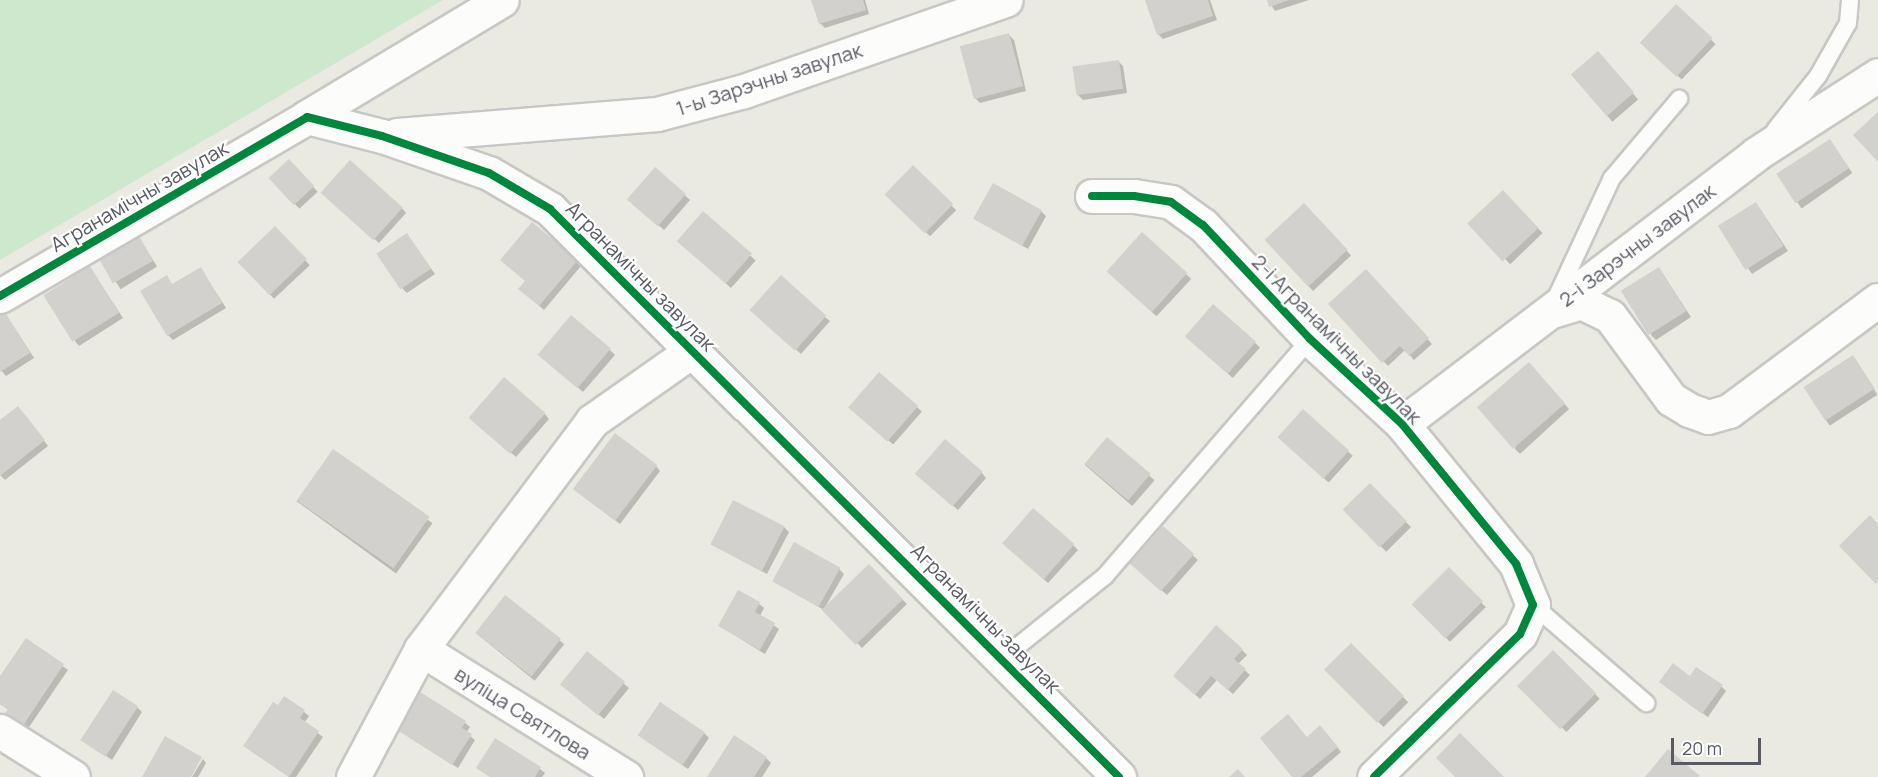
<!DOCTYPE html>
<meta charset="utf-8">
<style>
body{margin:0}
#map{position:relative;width:1878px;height:777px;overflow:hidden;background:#eae9e2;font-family:Manrope,sans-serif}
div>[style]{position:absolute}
.green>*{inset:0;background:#cee8cd}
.shadow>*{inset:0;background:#0003;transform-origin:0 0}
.building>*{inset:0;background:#d3d1cd;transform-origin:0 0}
.roads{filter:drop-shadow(2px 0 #c7c8c6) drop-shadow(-2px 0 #c7c8c6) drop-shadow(0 2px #c7c8c6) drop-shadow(0 -2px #c7c8c6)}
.service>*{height:16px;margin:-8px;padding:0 8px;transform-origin:8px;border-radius:8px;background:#fcfcfb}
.minor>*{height:33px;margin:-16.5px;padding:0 16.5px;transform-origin:16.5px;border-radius:16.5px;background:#fcfcfb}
.cycleway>*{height:8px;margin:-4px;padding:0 4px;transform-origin:4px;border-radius:4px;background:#00873e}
span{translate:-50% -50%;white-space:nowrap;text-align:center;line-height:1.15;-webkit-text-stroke:4.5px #fff;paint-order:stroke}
.street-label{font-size:20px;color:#585b61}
.scale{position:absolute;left:1671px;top:738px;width:90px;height:27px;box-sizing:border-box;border:3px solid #585b61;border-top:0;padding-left:8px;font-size:18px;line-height:21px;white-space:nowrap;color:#585b61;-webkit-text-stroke:4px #fff;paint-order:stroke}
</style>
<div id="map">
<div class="green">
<div style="clip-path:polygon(0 0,443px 0,0 260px)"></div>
</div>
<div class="shadow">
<div style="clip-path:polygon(813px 0,865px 0,869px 14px,825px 28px,820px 23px)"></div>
<div style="clip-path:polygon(1147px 0,1210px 0,1217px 20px,1163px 39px,1158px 34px)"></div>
<div style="clip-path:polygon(1268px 0,1309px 0,1275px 11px)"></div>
<div style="left:1676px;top:6px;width:55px;height:49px;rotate:44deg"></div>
<div style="clip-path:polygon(1009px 35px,1014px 40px,1026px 91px,980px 103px,975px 98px)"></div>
<div style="left:1602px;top:58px;width:55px;height:34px;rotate:49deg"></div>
<div style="clip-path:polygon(1118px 61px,1123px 66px,1127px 93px,1083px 100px,1078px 95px)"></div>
<div style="left:1830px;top:141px;width:39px;height:62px;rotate:55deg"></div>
<div style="left:289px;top:161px;width:42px;height:25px;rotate:47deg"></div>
<div style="left:913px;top:167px;width:61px;height:37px;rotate:45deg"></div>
<div style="clip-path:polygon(656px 169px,690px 200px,664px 230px,634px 204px)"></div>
<div style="left:1503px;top:192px;width:57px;height:45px;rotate:46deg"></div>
<div style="clip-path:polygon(328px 197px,402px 208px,406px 213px,379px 243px)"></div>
<div style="left:1304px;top:205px;width:69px;height:52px;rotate:47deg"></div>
<div style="clip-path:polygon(1760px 209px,1788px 251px,1752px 274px,1720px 227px)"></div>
<div style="clip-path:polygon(1041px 211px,1046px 216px,1028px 249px,976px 219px)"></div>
<div style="left:703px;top:213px;width:71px;height:37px;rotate:42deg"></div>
<div style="left:275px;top:228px;width:51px;height:49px;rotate:47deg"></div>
<div style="left:1143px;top:234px;width:66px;height:51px;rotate:43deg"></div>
<div style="clip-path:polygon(407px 235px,435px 274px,407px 293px,402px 288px)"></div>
<div style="left:138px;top:236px;width:36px;height:43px;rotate:58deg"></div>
<div style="clip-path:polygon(577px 261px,581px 266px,544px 310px,525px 293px,526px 281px)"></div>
<div style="clip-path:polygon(90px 268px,123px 318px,79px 346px,75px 341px)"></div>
<div style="clip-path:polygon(201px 269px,226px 308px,173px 340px,168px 335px,166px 277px,173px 286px)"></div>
<div style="clip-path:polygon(1366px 271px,1432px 344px,1414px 360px,1405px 350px,1388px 366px,1330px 304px)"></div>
<div style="clip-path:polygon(1663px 274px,1691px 317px,1656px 340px,1651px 335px)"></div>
<div style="left:1214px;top:306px;width:62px;height:41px;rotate:42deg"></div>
<div style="clip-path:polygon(1px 307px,34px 358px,6px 376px,0 369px)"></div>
<div style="clip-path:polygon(757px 315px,825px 317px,830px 321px,801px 354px)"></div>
<div style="clip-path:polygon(610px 350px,615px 355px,583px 392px,545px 359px)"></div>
<div style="left:1853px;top:357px;width:45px;height:57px;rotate:57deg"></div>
<div style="clip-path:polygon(1533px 369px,1569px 409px,1520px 454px,1515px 449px)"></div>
<div style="left:879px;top:374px;width:57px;height:44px;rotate:41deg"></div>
<div style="left:1303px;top:411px;width:67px;height:36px;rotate:42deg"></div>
<div style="clip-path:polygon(22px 413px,48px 446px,5px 480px,0 475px,0 422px)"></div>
<div style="clip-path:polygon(545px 414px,549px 419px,516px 457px,475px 423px)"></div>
<div style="left:1107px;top:439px;width:63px;height:34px;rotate:41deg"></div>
<div style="left:333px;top:451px;width:123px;height:62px;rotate:36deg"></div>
<div style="clip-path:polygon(656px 466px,660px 471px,620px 524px,580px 494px)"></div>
<div style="clip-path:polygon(982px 473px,986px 478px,958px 510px,921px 478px)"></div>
<div style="left:1370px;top:486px;width:58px;height:35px;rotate:45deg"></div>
<div style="clip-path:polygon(784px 527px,789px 532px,767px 574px,713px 545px)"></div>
<div style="clip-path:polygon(1163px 529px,1198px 560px,1167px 595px,1137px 569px)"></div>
<div style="clip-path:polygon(1073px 545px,1078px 550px,1048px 583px,1009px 548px)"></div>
<div style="clip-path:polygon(869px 566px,907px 604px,862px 648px,824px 610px,774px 581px,839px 569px,844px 574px,824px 609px)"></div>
<div style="left:1449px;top:569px;width:53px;height:50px;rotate:46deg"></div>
<div style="clip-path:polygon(739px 592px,759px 604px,764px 608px,760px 616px,779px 629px,765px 654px,720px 626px)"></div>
<div style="left:506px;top:597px;width:75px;height:47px;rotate:39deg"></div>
<div style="clip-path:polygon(26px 640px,68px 670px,25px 733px,9px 710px,0 704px,0 679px)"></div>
<div style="left:1351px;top:645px;width:81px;height:35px;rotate:45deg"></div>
<div style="clip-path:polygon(1242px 650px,1247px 655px,1238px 664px,1250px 675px,1233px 694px,1217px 680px,1200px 699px,1179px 680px)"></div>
<div style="left:1553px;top:652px;width:66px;height:47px;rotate:45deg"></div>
<div style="clip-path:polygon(587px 653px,629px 688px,604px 719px,567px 689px)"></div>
<div style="clip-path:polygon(1690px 678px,1722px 687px,1726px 691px,1708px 717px,1666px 687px)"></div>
<div style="clip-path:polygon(137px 707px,142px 712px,112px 760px,84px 741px)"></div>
<div style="clip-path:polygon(278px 708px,304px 712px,309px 716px,304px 723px,323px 737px,296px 777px,289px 777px,250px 750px)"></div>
<div style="clip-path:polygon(465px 723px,470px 727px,466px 733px,475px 740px,458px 768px,396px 728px)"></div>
<div style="clip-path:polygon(1325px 732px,1341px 752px,1312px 777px,1294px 777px,1307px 738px)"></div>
<div style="clip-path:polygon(704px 733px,709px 738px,688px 769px,645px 740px)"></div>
<div style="clip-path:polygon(496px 740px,540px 769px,545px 773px,542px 777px,490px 777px,483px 772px)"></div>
<div style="clip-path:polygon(766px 758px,771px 763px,762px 777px,709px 777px)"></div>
<div style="clip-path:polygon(203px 759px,206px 763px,198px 777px,192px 777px)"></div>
</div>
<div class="building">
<div style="clip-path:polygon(811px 0,863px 0,866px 10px,819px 24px)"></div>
<div style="clip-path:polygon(1145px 0,1208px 0,1213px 16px,1157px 35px)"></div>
<div style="clip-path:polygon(1267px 0,1289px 0,1269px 7px)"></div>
<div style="left:1676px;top:4px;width:50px;height:53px;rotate:43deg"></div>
<div style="left:1009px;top:33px;width:55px;height:51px;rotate:75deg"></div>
<div style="left:1598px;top:51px;width:55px;height:36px;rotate:49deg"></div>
<div style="left:1119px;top:60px;width:29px;height:47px;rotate:82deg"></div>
<div style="clip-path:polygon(1878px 112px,1878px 162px,1853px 135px)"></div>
<div style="left:1830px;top:139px;width:35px;height:64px;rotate:57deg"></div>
<div style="left:289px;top:159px;width:37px;height:28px;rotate:47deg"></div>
<div style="left:350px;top:160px;width:71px;height:44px;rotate:42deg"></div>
<div style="left:913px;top:165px;width:56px;height:41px;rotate:44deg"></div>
<div style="left:655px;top:167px;width:41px;height:43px;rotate:41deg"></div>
<div style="left:993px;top:183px;width:56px;height:41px;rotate:29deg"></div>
<div style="left:1503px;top:190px;width:52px;height:49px;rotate:47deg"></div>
<div style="left:1756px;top:202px;width:52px;height:45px;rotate:58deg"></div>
<div style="left:1304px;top:203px;width:64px;height:54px;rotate:47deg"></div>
<div style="left:703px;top:211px;width:65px;height:40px;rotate:41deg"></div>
<div style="clip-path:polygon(532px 222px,578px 260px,539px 306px,518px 289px,525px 281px,500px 260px)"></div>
<div style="left:275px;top:226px;width:46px;height:52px;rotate:46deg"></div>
<div style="left:1142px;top:232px;width:61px;height:53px;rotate:42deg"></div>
<div style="left:407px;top:233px;width:43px;height:37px;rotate:56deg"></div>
<div style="left:138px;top:234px;width:31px;height:46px;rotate:61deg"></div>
<div style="left:90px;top:266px;width:55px;height:55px;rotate:58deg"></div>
<div style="clip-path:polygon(201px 267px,222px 303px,167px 336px,140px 291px,167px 275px,172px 284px)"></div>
<div style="left:1659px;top:267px;width:52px;height:45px;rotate:58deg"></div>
<div style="clip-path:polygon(1366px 269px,1429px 338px,1409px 356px,1400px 346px,1382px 363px,1328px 304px)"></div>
<div style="left:781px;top:275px;width:61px;height:47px;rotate:42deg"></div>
<div style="clip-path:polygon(0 304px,30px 353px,0 372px)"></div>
<div style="left:1213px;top:304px;width:57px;height:43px;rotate:41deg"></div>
<div style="left:571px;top:315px;width:52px;height:52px;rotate:40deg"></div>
<div style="left:1853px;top:355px;width:40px;height:59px;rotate:57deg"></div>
<div style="left:1529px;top:362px;width:55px;height:69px;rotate:49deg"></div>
<div style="left:879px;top:372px;width:52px;height:47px;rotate:41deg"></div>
<div style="left:504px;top:377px;width:55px;height:54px;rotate:41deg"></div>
<div style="clip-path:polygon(18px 406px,45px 440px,0 476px,0 420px)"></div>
<div style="left:1303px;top:409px;width:62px;height:38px;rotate:42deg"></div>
<div style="left:615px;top:433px;width:53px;height:70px;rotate:37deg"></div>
<div style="left:1107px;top:437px;width:57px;height:35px;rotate:40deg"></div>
<div style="left:945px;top:439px;width:50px;height:46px;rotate:41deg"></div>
<div style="left:333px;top:449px;width:118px;height:63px;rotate:35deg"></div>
<div style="left:1370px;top:483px;width:53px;height:38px;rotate:46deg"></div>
<div style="left:733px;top:500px;width:58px;height:50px;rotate:27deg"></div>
<div style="left:1033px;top:508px;width:55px;height:47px;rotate:41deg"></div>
<div style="clip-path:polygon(1870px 515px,1878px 524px,1878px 581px,1876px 584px,1839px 546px)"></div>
<div style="left:1163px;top:526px;width:42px;height:50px;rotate:42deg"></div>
<div style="left:794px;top:542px;width:53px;height:45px;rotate:29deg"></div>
<div style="left:869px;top:564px;width:49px;height:66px;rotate:46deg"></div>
<div style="left:1449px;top:567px;width:48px;height:53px;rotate:45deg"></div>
<div style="clip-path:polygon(738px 590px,760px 602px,755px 612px,775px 623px,760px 650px,718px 626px)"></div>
<div style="left:505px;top:595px;width:71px;height:48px;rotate:38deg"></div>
<div style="clip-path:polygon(1216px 625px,1243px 649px,1234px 659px,1246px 669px,1228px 690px,1211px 676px,1195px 695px,1173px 676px)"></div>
<div style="clip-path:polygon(26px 638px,64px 664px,20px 730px,2px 718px,8px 709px,0 704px,0 676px)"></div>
<div style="left:1351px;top:643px;width:75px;height:38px;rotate:45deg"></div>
<div style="left:1553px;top:650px;width:61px;height:51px;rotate:45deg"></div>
<div style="left:587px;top:651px;width:49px;height:43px;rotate:39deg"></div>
<div style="clip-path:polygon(1673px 663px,1690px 676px,1696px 667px,1723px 685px,1702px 714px,1659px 682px)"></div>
<div style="left:113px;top:690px;width:30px;height:60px;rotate:33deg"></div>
<div style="clip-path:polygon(417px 690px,466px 721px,462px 728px,472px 734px,452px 765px,394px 728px)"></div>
<div style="clip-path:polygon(284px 696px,305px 710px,300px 718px,319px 731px,289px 777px,243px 746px,273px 702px,278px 705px)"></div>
<div style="left:660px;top:702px;width:54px;height:40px;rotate:34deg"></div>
<div style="clip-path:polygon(1288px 714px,1307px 737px,1320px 725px,1338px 747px,1301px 777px,1292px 777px,1260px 738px)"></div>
<div style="clip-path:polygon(1460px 733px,1504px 777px,1455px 777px,1436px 758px)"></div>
<div style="clip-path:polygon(734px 735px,767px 757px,754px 777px,707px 777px)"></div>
<div style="clip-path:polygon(165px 736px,202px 757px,191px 777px,142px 777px)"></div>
<div style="clip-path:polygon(495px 738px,541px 767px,535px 777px,490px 777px,476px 768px)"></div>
<div style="clip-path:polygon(1668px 749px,1700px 776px,1698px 777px,1645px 777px)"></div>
<div style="clip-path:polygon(1238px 769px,1245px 777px,1229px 777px)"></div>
</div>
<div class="roads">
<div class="service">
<div style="left:1775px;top:130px;width:69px;rotate:-51.5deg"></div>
<div style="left:1818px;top:76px;width:61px;rotate:-60.5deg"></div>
<div style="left:1848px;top:23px;width:23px;rotate:-85deg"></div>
<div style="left:1556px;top:298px;width:132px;rotate:-65deg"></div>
<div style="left:1612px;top:178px;width:104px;rotate:-49.7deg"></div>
<div style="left:1533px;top:605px;width:150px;rotate:40.9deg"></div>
<div style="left:1003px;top:658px;width:131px;rotate:-38.8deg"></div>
<div style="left:1105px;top:576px;width:313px;rotate:-49.1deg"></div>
</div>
<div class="minor">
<div style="left:307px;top:117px;width:227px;rotate:-31deg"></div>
<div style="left:397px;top:135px;width:261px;rotate:-4.6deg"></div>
<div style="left:657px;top:114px;width:90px;rotate:-14.8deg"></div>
<div style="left:744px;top:91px;width:277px;rotate:-19.2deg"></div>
<div style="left:1092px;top:196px;width:42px"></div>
<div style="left:1134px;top:196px;width:37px;rotate:9deg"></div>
<div style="left:1171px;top:202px;width:39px;rotate:36deg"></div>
<div style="left:1203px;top:225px;width:156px;rotate:46.8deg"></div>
<div style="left:1310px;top:339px;width:125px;rotate:42.7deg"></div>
<div style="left:1402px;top:424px;width:181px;rotate:50.8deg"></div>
<div style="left:1516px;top:564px;width:44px;rotate:67.5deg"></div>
<div style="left:1533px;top:605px;width:32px;rotate:114deg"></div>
<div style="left:1520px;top:634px;width:204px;rotate:135.6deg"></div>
<div style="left:0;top:296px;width:355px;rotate:-30.2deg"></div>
<div style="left:307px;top:117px;width:77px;rotate:14.2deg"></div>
<div style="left:382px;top:136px;width:113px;rotate:19.1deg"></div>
<div style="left:489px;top:173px;width:71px;rotate:30.5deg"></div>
<div style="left:550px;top:209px;width:804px;rotate:44.95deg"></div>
<div style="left:1552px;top:311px;width:30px;rotate:-17deg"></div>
<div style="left:1581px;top:302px;width:32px;rotate:26deg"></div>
<div style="left:1610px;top:316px;width:103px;rotate:53.7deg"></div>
<div style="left:1671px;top:399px;width:21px;rotate:31deg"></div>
<div style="left:1689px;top:410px;width:20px;rotate:20deg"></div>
<div style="left:1708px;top:417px;width:22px;rotate:-16deg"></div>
<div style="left:1729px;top:411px;width:186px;rotate:-36.7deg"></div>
<div style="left:1402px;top:424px;width:445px;rotate:-37.3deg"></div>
<div style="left:1756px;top:154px;width:145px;rotate:-32.9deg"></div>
<div style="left:421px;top:649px;width:242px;rotate:32deg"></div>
<div style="left:0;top:731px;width:86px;rotate:32.2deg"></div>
<div style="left:353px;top:777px;width:145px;rotate:-62deg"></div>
<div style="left:421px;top:649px;width:285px;rotate:-53.1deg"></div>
<div style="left:592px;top:421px;width:123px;rotate:-35.1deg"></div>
</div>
</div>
<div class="cycleway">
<div style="left:1092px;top:196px;width:42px"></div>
<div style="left:1134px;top:196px;width:37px;rotate:9deg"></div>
<div style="left:1171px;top:202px;width:39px;rotate:36deg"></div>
<div style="left:1203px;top:225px;width:156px;rotate:46.8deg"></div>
<div style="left:1310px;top:339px;width:125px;rotate:42.7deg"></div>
<div style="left:1402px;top:424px;width:181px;rotate:50.8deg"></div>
<div style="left:1516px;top:564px;width:44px;rotate:67.5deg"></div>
<div style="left:1533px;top:605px;width:32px;rotate:114deg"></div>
<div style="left:1520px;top:634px;width:204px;rotate:135.6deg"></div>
<div style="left:0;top:296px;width:355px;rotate:-30.2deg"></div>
<div style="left:307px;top:117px;width:77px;rotate:14.2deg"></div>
<div style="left:382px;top:136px;width:113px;rotate:19.1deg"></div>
<div style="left:489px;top:173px;width:71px;rotate:30.5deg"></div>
<div style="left:550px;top:209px;width:804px;rotate:44.95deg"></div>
</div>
<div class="street-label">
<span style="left:769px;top:79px;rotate:-18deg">1-ы Зарэчны завулак</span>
<span style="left:139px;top:196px;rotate:-30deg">Агранамічны завулак</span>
<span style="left:1637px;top:245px;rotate:-37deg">2-і Зарэчны завулак</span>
<span style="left:641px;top:276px;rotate:45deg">Агранамічны завулак</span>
<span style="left:1337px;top:339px;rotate:45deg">2-і Агранамічны завулак</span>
<span style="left:986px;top:618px;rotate:45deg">Агранамічны завулак</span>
<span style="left:523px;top:713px;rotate:32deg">вуліца Святлова</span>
</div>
<div class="scale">20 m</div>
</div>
